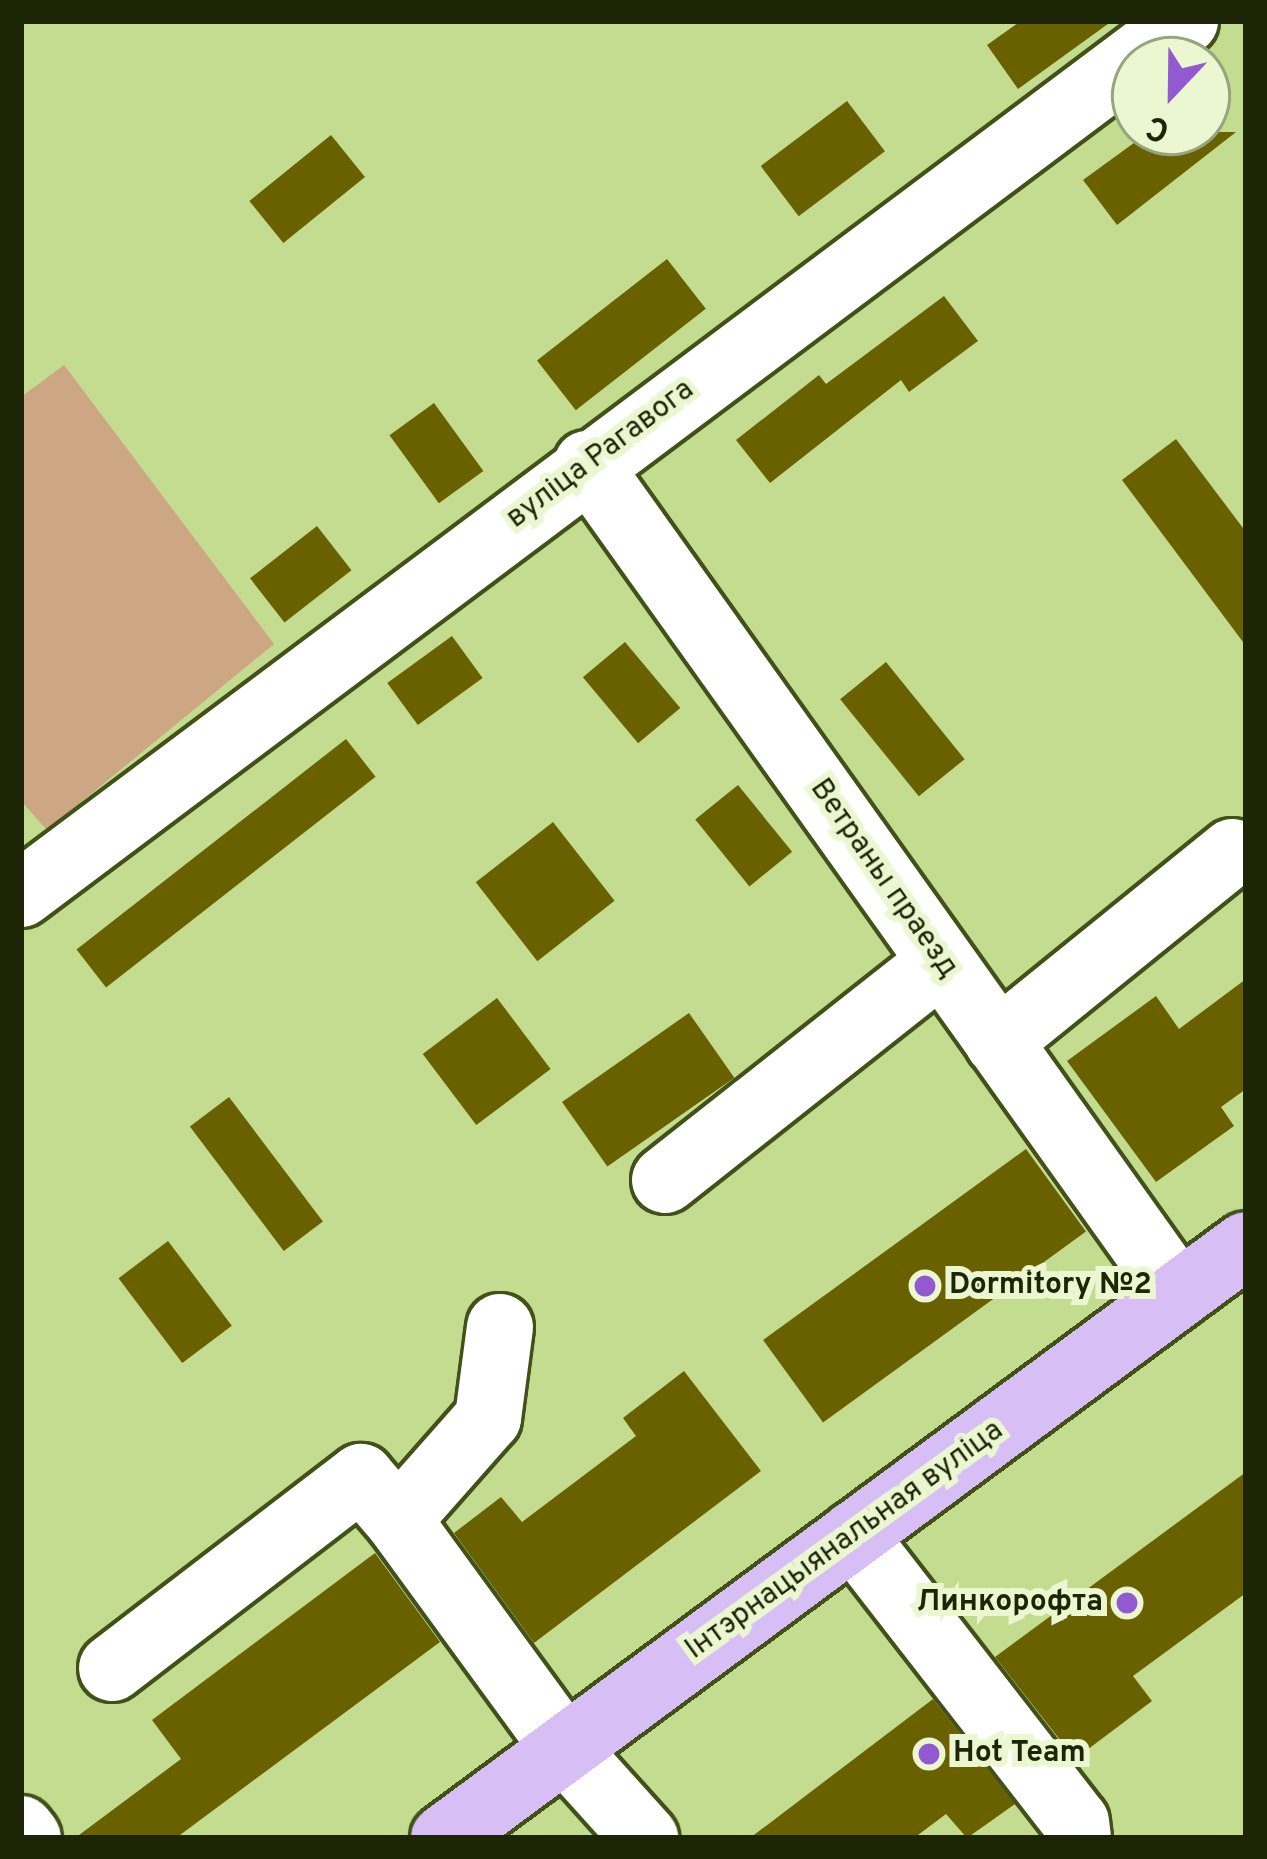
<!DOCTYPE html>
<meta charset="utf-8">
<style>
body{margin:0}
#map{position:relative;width:1267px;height:1859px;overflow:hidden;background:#c3dc8f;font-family:Overpass,sans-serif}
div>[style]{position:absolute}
.green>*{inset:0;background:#cda683}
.building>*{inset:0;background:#696000;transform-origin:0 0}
.roads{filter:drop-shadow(3px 0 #415118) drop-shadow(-3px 0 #415118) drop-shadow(0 3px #415118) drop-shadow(0 -3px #415118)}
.minor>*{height:66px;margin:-33px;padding:0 33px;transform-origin:33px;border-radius:33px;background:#fff}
.major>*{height:66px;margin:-33px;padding:0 33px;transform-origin:33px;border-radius:33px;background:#d7bff5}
.dots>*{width:33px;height:33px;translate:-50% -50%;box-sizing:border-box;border:6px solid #eaf7d1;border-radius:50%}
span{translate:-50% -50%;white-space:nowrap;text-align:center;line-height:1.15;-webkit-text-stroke:12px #eaf7d1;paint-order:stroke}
.street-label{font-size:30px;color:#1c2506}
.poi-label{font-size:30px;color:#1c2506;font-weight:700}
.left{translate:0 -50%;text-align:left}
.right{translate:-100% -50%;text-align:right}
.frame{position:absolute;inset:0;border:24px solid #1c2506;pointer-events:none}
.north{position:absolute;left:1111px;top:36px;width:120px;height:120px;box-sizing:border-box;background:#eaf7d1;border:3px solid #98a380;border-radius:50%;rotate:202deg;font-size:33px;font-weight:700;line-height:48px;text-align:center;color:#1c2506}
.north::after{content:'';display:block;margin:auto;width:42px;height:54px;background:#9359d1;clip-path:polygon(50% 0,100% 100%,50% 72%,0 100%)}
</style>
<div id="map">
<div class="green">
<div style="clip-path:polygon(64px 365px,274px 644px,47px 830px,21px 801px,21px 397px)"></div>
</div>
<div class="building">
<div style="clip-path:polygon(1021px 21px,1112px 21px,1018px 89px,987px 45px)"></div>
<div style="left:847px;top:101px;width:63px;height:108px;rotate:53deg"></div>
<div style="clip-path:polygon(1149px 132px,1236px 132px,1117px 225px,1083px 180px)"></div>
<div style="left:331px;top:135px;width:54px;height:105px;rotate:51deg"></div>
<div style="left:667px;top:259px;width:63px;height:165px;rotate:52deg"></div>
<div style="clip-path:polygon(944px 296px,978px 341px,909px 392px,901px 380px,770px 483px,736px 440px,819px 375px,826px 384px)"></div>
<div style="left:434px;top:403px;width:84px;height:55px;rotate:54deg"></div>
<div style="clip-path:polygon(1176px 439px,1246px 532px,1246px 646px,1122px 480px)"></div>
<div style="left:317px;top:526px;width:56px;height:85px;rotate:52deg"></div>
<div style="left:452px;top:636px;width:52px;height:80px;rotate:54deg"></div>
<div style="left:625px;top:642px;width:86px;height:55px;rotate:50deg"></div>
<div style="left:886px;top:662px;width:125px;height:59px;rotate:51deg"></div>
<div style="left:346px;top:739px;width:48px;height:342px;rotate:52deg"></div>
<div style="left:738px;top:785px;width:86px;height:55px;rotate:51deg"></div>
<div style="left:553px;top:822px;width:100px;height:98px;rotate:52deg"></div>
<div style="clip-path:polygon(1246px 979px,1246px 1089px,1221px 1107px,1234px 1126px,1156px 1182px,1067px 1061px,1156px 996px,1179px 1029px)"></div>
<div style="left:497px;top:998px;width:89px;height:93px;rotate:53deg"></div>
<div style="left:689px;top:1013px;width:79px;height:155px;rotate:55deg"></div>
<div style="left:229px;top:1097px;width:156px;height:49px;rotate:53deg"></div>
<div style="left:1026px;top:1149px;width:102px;height:325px;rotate:54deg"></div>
<div style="left:168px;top:1241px;width:106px;height:62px;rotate:53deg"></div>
<div style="clip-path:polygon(684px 1371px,761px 1471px,534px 1643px,454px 1533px,501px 1497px,522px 1522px,636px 1436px,623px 1418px)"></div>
<div style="clip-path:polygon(1246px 1472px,1246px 1593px,1133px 1676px,1152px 1701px,1075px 1759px,995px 1657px)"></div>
<div style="clip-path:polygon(375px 1553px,440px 1642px,176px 1838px,75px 1838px,181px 1759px,152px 1720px)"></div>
<div style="clip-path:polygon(933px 1699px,1015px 1804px,967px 1838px,946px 1814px,914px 1838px,750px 1838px)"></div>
</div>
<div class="roads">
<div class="minor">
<div style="left:587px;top:464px;width:1020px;rotate:54.53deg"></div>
<div style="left:21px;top:894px;width:1455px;rotate:-36.87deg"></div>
<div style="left:998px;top:1042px;width:302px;rotate:-39deg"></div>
<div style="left:665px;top:1180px;width:352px;rotate:-38.3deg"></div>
<div style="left:500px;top:1327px;width:92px;rotate:97.5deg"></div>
<div style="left:488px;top:1418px;width:136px;rotate:131.4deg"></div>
<div style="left:398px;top:1520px;width:283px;rotate:53.9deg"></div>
<div style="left:565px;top:1749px;width:120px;rotate:48deg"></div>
<div style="left:853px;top:1535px;width:363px;rotate:52.2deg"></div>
<div style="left:1076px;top:1822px;width:16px;rotate:83deg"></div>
<div style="left:112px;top:1668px;width:314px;rotate:-37.5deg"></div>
<div style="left:361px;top:1477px;width:57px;rotate:49.3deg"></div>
<div style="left:21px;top:1829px;width:11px;rotate:52deg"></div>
</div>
<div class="major">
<div style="left:444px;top:1838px;width:997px;rotate:-36.48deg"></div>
</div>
</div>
<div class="dots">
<div style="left:925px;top:1286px;background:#9359d1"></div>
<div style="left:1127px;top:1603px;background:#9359d1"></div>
<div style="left:929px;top:1754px;background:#9359d1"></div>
</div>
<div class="street-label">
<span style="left:601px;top:455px;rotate:-37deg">вуліца Рагавога</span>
<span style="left:883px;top:879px;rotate:55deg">Ветраны праезд</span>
<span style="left:845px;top:1541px;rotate:-36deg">Інтэрнацыянальная вуліца</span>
</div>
<div class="poi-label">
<span class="left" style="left:949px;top:1286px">Dormitory №2</span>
<span class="right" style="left:1103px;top:1603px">Линкорофта</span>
<span class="left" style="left:953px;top:1754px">Hot Team</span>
</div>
<div class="frame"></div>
<div class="north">С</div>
</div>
